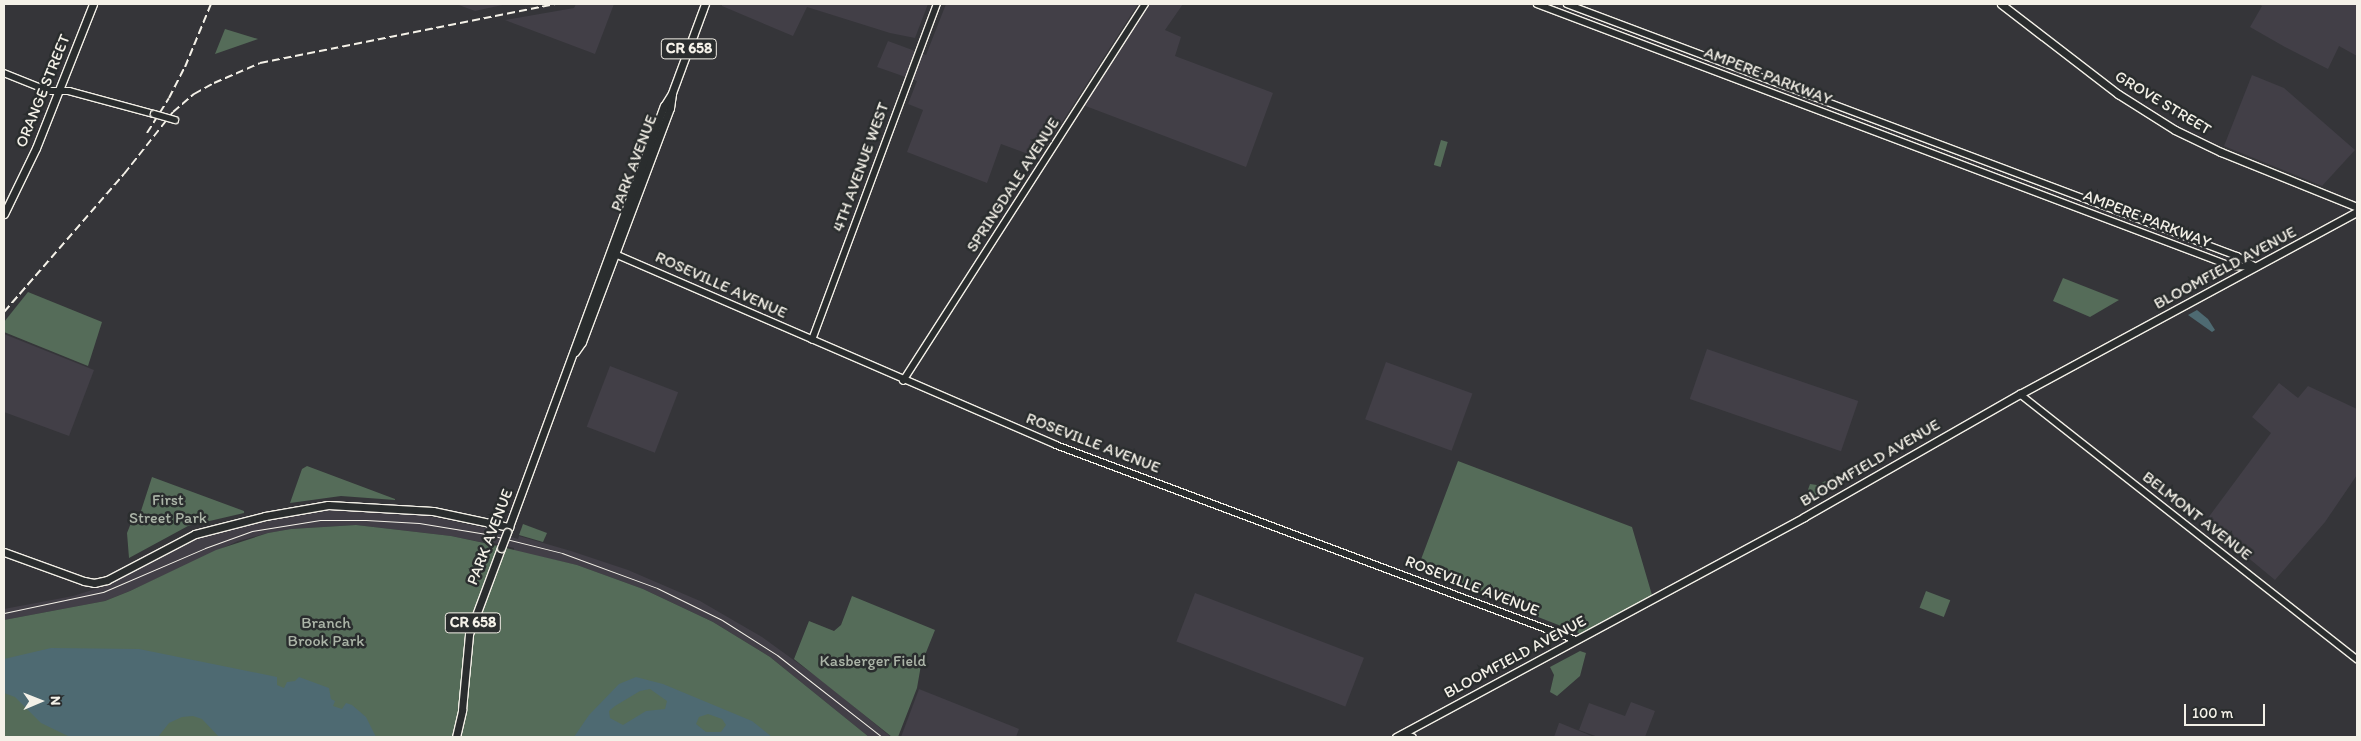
<!DOCTYPE html>
<style>
body{margin:0}
#map{position:relative;width:2361px;height:741px;overflow:hidden;background:#353539;font-family:Itim,sans-serif}
div>[style]{position:absolute}
.built>*{inset:0;background:#423f47;transform-origin:0 0}
.green>*{inset:0;background:#556c59;transform-origin:0 0}
.water>*{inset:0;background:#4e6a72}
.roads{filter:drop-shadow(1px 0 #f4f1e8) drop-shadow(-1px 0 #f4f1e8) drop-shadow(0 1px #f4f1e8) drop-shadow(0 -1px #f4f1e8)}
.minor>*{height:5.5px;margin:-2.75px;padding:0 2.75px;transform-origin:2.75px;border-radius:2.75px;background:#2a2d2e}
.major>*{height:7px;margin:-3.5px;padding:0 3.5px;transform-origin:3.5px;border-radius:3.5px;background:#2a2d2e}
.tram>*{height:1px;margin:-0.5px;padding:0 0.5px;transform-origin:0.5px;border-radius:0.5px;background:#f4f1e8}
.rail>*{height:2px;margin-top:-1px;transform-origin:0;background:repeating-linear-gradient(90deg,#f4f1e8 0 8px,transparent 0 12px)}
.bridges{filter:drop-shadow(1px 0 #f4f1e8) drop-shadow(-1px 0 #f4f1e8) drop-shadow(0 1px #f4f1e8) drop-shadow(0 -1px #f4f1e8)}
.minor-bridge>*{height:5.5px;margin:-2.75px;padding:0 2.75px;transform-origin:2.75px;border-radius:2.75px;background:#2a2d2e}
.major-bridge>*{height:7px;margin:-3.5px;padding:0 3.5px;transform-origin:3.5px;border-radius:3.5px;background:#2a2d2e}
span{translate:-50% -50%;white-space:nowrap;text-align:center;line-height:1.15;-webkit-text-stroke:5px #2a2d2e;paint-order:stroke}
.shield-label span{padding:1px 4px;background:#2a2d2e;border:1px solid;border-radius:4px;-webkit-text-stroke-width:0}
.shield-label{font-size:15px;color:#f4f1e8;font-weight:700}
.street-label{font-size:16px;color:#f4f1e8}
.park-label{font-size:16px;color:#acb5a8}
.frame{position:absolute;inset:0;border:5px solid #f4f1e8;pointer-events:none}
.north{position:absolute;left:15px;top:676px;width:50px;height:50px;-webkit-text-stroke:4px #2a2d2e;paint-order:stroke;rotate:89deg;font-size:14px;font-weight:700;line-height:20px;text-align:center;color:#f4f1e8}
.north::after{content:'';display:block;margin:auto;width:18px;height:22px;background:#f4f1e8;clip-path:polygon(50% 0,100% 100%,50% 72%,0 100%)}
.scale{position:absolute;left:2184px;top:704px;width:81px;height:22px;box-sizing:border-box;border:2px solid #f4f1e8;border-top:0;padding-left:6px;font-size:15px;line-height:18px;white-space:nowrap;color:#f4f1e8;-webkit-text-stroke:4px #2a2d2e;paint-order:stroke}
</style>
<div id="map">
<div class="built">
<div style="clip-path:polygon(456px 4px,507px 4px,475px 11px)"></div>
<div style="clip-path:polygon(576px 4px,614px 4px,595px 54px,505px 20px,574px 8px)"></div>
<div style="clip-path:polygon(722px 4px,928px 4px,915px 38px,890px 33px,807px 7px,793px 36px,722px 6px)"></div>
<div style="clip-path:polygon(946px 4px,1138px 4px,1039px 158px,1001px 144px,987px 183px,907px 152px,923px 110px,908px 104px,917px 81px,877px 67px,888px 41px,926px 55px)"></div>
<div style="clip-path:polygon(1150px 4px,1183px 4px,1165px 30px,1181px 37px,1175px 56px,1273px 93px,1246px 167px,1083px 105px)"></div>
<div style="clip-path:polygon(2259px 4px,2357px 4px,2357px 56px,2339px 46px,2328px 69px,2285px 47px,2250px 27px,2262px 6px)"></div>
<div style="clip-path:polygon(2252px 75px,2284px 88px,2355px 150px,2322px 186px,2224px 146px)"></div>
<div style="clip-path:polygon(4px 334px,94px 370px,69px 436px,4px 412px)"></div>
<div style="left:1707px;top:349px;width:160px;height:53px;rotate:19deg"></div>
<div style="left:1386px;top:362px;width:92px;height:61px;rotate:20deg"></div>
<div style="left:610px;top:366px;width:73px;height:65px;rotate:21deg"></div>
<div style="clip-path:polygon(2279px 383px,2298px 398px,2308px 386px,2357px 409px,2357px 475px,2325px 522px,2275px 580px,2205px 522px,2271px 433px,2252px 417px)"></div>
<div style="clip-path:polygon(329px 509px,423px 515px,495px 530px,494px 532px,518px 539px,519px 536px,571px 551px,628px 570px,700px 601px,762px 637px,824px 682px,891px 737px,869px 737px,770px 657px,713px 622px,643px 589px,577px 565px,514px 551px,514px 548px,490px 542px,490px 544px,451px 536px,356px 525px,291px 529px,268px 533px,238px 541px,130px 591px,105px 601px,4px 620px,4px 609px,73px 596px,102px 587px,198px 537px,268px 520px)"></div>
<div style="left:1195px;top:593px;width:181px;height:52px;rotate:21deg"></div>
<div style="clip-path:polygon(919px 689px,1019px 729px,1016px 737px,901px 737px)"></div>
<div style="clip-path:polygon(1631px 702px,1655px 711px,1645px 737px,1598px 737px,1579px 730px,1589px 703px,1625px 716px)"></div>
<div style="clip-path:polygon(1559px 723px,1560px 723px,1594px 737px,1554px 737px)"></div>
</div>
<div class="green">
<div style="clip-path:polygon(225px 29px,258px 39px,215px 54px)"></div>
<div style="left:1441px;top:140px;width:7px;height:26px;rotate:16deg"></div>
<div style="clip-path:polygon(2063px 278px,2119px 300px,2090px 317px,2053px 301px)"></div>
<div style="clip-path:polygon(28px 292px,102px 322px,88px 366px,4px 332px,4px 322px)"></div>
<div style="clip-path:polygon(1458px 461px,1632px 527px,1652px 595px,1577px 639px,1579px 633px,1417px 570px)"></div>
<div style="clip-path:polygon(307px 466px,395px 499px,395px 500px,341px 496px,290px 503px,302px 469px)"></div>
<div style="clip-path:polygon(152px 477px,244px 511px,244px 513px,188px 526px,129px 558px,127px 533px,135px 513px,140px 514px)"></div>
<div style="clip-path:polygon(1832px 478px,1842px 482px,1827px 490px,1823px 490px,1824px 492px,1805px 502px,1804px 501px,1810px 484px,1817px 485px)"></div>
<div style="clip-path:polygon(523px 524px,547px 533px,543px 542px,519px 535px)"></div>
<div style="clip-path:polygon(356px 525px,451px 536px,489px 544px,577px 565px,643px 589px,713px 622px,770px 657px,869px 737px,4px 737px,4px 620px,105px 601px,130px 591px,216px 550px,268px 533px,291px 529px)"></div>
<div style="left:1926px;top:591px;width:26px;height:18px;rotate:21deg"></div>
<div style="clip-path:polygon(852px 596px,935px 630px,921px 665px,917px 688px,898px 737px,892px 737px,794px 659px,809px 621px,834px 631px,841px 625px)"></div>
<div style="clip-path:polygon(1580px 651px,1586px 653px,1580px 676px,1557px 696px,1550px 692px,1554px 675px,1550px 667px)"></div>
</div>
<div class="water">
<div style="clip-path:polygon(2197px 310px,2208px 319px,2215px 330px,2212px 332px,2188px 315px)"></div>
<div style="clip-path:polygon(51px 648px,139px 649px,277px 677px,277px 685px,284px 688px,287px 682px,295px 681px,299px 677px,329px 688px,331px 699px,335px 701px,333px 706px,342px 709px,346px 703px,352px 705px,366px 717px,376px 737px,219px 737px,202px 719px,193px 716px,182px 717px,169px 723px,158px 737px,70px 737px,41px 723px,15px 697px,4px 693px,4px 659px)"></div>
<div style="clip-path:polygon(evenodd,636px 677px,663px 684px,752px 721px,772px 737px,574px 737px,589px 715px,619px 684px,636px 677px,650px 689px,667px 701px,665px 709px,646px 711px,623px 725px,610px 718px,609px 711px,615px 706px,640px 691px,650px 689px,636px 677px,708px 714px,722px 719px,726px 725px,721px 732px,706px 732px,696px 724px,699px 717px,708px 714px)"></div>
</div>
<div class="roads">
<div class="minor">
<div style="left:1537px;top:4px;width:742px;rotate:20.68deg"></div>
<div style="left:2231px;top:266px;width:23px;rotate:2deg"></div>
<div style="left:1567px;top:4px;width:716px;rotate:20.61deg"></div>
<div style="left:2237px;top:256px;width:22px;rotate:30deg"></div>
<div style="left:4px;top:73px;width:48px;rotate:21.8deg"></div>
<div style="left:49px;top:91px;width:20px"></div>
<div style="left:69px;top:91px;width:88px;rotate:15.1deg"></div>
<div style="left:613px;top:253px;width:483px;rotate:23.4deg"></div>
<div style="left:1056px;top:445px;width:555px;rotate:20.56deg"></div>
<div style="left:812px;top:340px;width:358px;rotate:-69.6deg"></div>
<div style="left:903px;top:381px;width:448px;rotate:-57.3deg"></div>
<div style="left:2020px;top:394px;width:429px;rotate:38.2deg"></div>
<div style="left:1403px;top:734px;width:10px;rotate:17deg"></div>
</div>
<div class="major">
<div style="left:2001px;top:4px;width:148px;rotate:37.6deg"></div>
<div style="left:2118px;top:94px;width:67px;rotate:32.3deg"></div>
<div style="left:2175px;top:130px;width:51px;rotate:25.6deg"></div>
<div style="left:2221px;top:152px;width:147px;rotate:22deg"></div>
<div style="left:4px;top:214px;width:73px;rotate:-64.1deg"></div>
<div style="left:36px;top:148px;width:155px;rotate:-68.4deg"></div>
<div style="left:575px;top:352px;width:12px;rotate:-55deg"></div>
<div style="left:582px;top:342px;width:250px;rotate:-69.4deg"></div>
<div style="left:670px;top:108px;width:14px;rotate:-82deg"></div>
<div style="left:507px;top:532px;width:454px;rotate:-69.8deg"></div>
<div style="left:664px;top:106px;width:15px;rotate:-58deg"></div>
<div style="left:672px;top:93px;width:95px;rotate:-69.7deg"></div>
<div style="left:4px;top:552px;width:85px;rotate:19.9deg"></div>
<div style="left:84px;top:581px;width:10px;rotate:11deg"></div>
<div style="left:94px;top:583px;width:13px;rotate:-13deg"></div>
<div style="left:107px;top:580px;width:99px;rotate:-27.6deg"></div>
<div style="left:195px;top:534px;width:72px;rotate:-14.4deg"></div>
<div style="left:265px;top:516px;width:64px;rotate:-9.9deg"></div>
<div style="left:328px;top:505px;width:105px;rotate:3.3deg"></div>
<div style="left:433px;top:511px;width:78px;rotate:11.9deg"></div>
<div style="left:456px;top:737px;width:28px;rotate:-77deg"></div>
<div style="left:462px;top:710px;width:76px;rotate:-84.7deg"></div>
<div style="left:469px;top:634px;width:92px;rotate:-69.6deg"></div>
<div style="left:1396px;top:737px;width:464px;rotate:-28.3deg"></div>
<div style="left:1804px;top:517px;width:249px;rotate:-29.7deg"></div>
<div style="left:2020px;top:394px;width:383px;rotate:-28.4deg"></div>
</div>
</div>
<div class="tram">
<div style="left:4px;top:613px;width:101px;rotate:-12deg"></div>
<div style="left:103px;top:592px;width:111px;rotate:-23.3deg"></div>
<div style="left:205px;top:548px;width:50px;rotate:-19.9deg"></div>
<div style="left:252px;top:531px;width:69px;rotate:-9.2deg"></div>
<div style="left:320px;top:520px;width:46px"></div>
<div style="left:366px;top:520px;width:53px;rotate:3.2deg"></div>
<div style="left:419px;top:523px;width:68px;rotate:9.3deg"></div>
<div style="left:486px;top:534px;width:78px;rotate:14deg"></div>
<div style="left:562px;top:553px;width:101px;rotate:20.2deg"></div>
<div style="left:657px;top:588px;width:72px;rotate:26.2deg"></div>
<div style="left:722px;top:620px;width:65px;rotate:32.5deg"></div>
<div style="left:777px;top:655px;width:133px;rotate:38deg"></div>
</div>
<div class="rail">
<div style="left:147px;top:133px;width:41px;rotate:-57.8deg"></div>
<div style="left:169px;top:98px;width:35px;rotate:-63deg"></div>
<div style="left:185px;top:67px;width:68px;rotate:-67.6deg"></div>
<div style="left:4px;top:312px;width:183px;rotate:-49deg"></div>
<div style="left:124px;top:174px;width:79px;rotate:-51.7deg"></div>
<div style="left:173px;top:112px;width:28px;rotate:-41deg"></div>
<div style="left:194px;top:94px;width:23px;rotate:-29deg"></div>
<div style="left:214px;top:83px;width:50px;rotate:-23.5deg"></div>
<div style="left:260px;top:63px;width:301px;rotate:-11.3deg"></div>
</div>
<div class="bridges">
<div class="minor-bridge">
<div style="left:154px;top:114px;width:22px;rotate:16deg"></div>
</div>
<div class="major-bridge">
<div style="left:501px;top:548px;width:17px;rotate:-69deg"></div>
</div>
</div>
<div class="shield-label">
<span style="left:689px;top:49px">CR 658</span>
<span style="left:473px;top:623px">CR 658</span>
</div>
<div class="street-label">
<span style="left:1768px;top:76px;rotate:21deg">AMPERE PARKWAY</span>
<span style="left:43px;top:91px;rotate:-68deg">ORANGE STREET</span>
<span style="left:2163px;top:103px;rotate:31deg">GROVE STREET</span>
<span style="left:634px;top:163px;rotate:-69deg">PARK AVENUE</span>
<span style="left:861px;top:167px;rotate:-70deg">4TH AVENUE WEST</span>
<span style="left:1013px;top:185px;rotate:-57deg">SPRINGDALE AVENUE</span>
<span style="left:2147px;top:219px;rotate:21deg">AMPERE PARKWAY</span>
<span style="left:2225px;top:268px;rotate:-28deg">BLOOMFIELD AVENUE</span>
<span style="left:721px;top:285px;rotate:24deg">ROSEVILLE AVENUE</span>
<span style="left:1093px;top:443px;rotate:21deg">ROSEVILLE AVENUE</span>
<span style="left:1870px;top:463px;rotate:-30deg">BLOOMFIELD AVENUE</span>
<span style="left:2197px;top:516px;rotate:38deg">BELMONT AVENUE</span>
<span style="left:490px;top:537px;rotate:-69deg">PARK AVENUE</span>
<span style="left:1472px;top:586px;rotate:21deg">ROSEVILLE AVENUE</span>
<span style="left:1515px;top:657px;rotate:-28deg">BLOOMFIELD AVENUE</span>
</div>
<div class="park-label">
<span style="left:168px;top:509px">First<br>Street Park</span>
<span style="left:326px;top:632px">Branch<br>Brook Park</span>
<span style="left:873px;top:661px">Kasberger Field</span>
</div>
<div class="frame"></div>
<div class="north">N</div>
<div class="scale">100 m</div>
</div>
